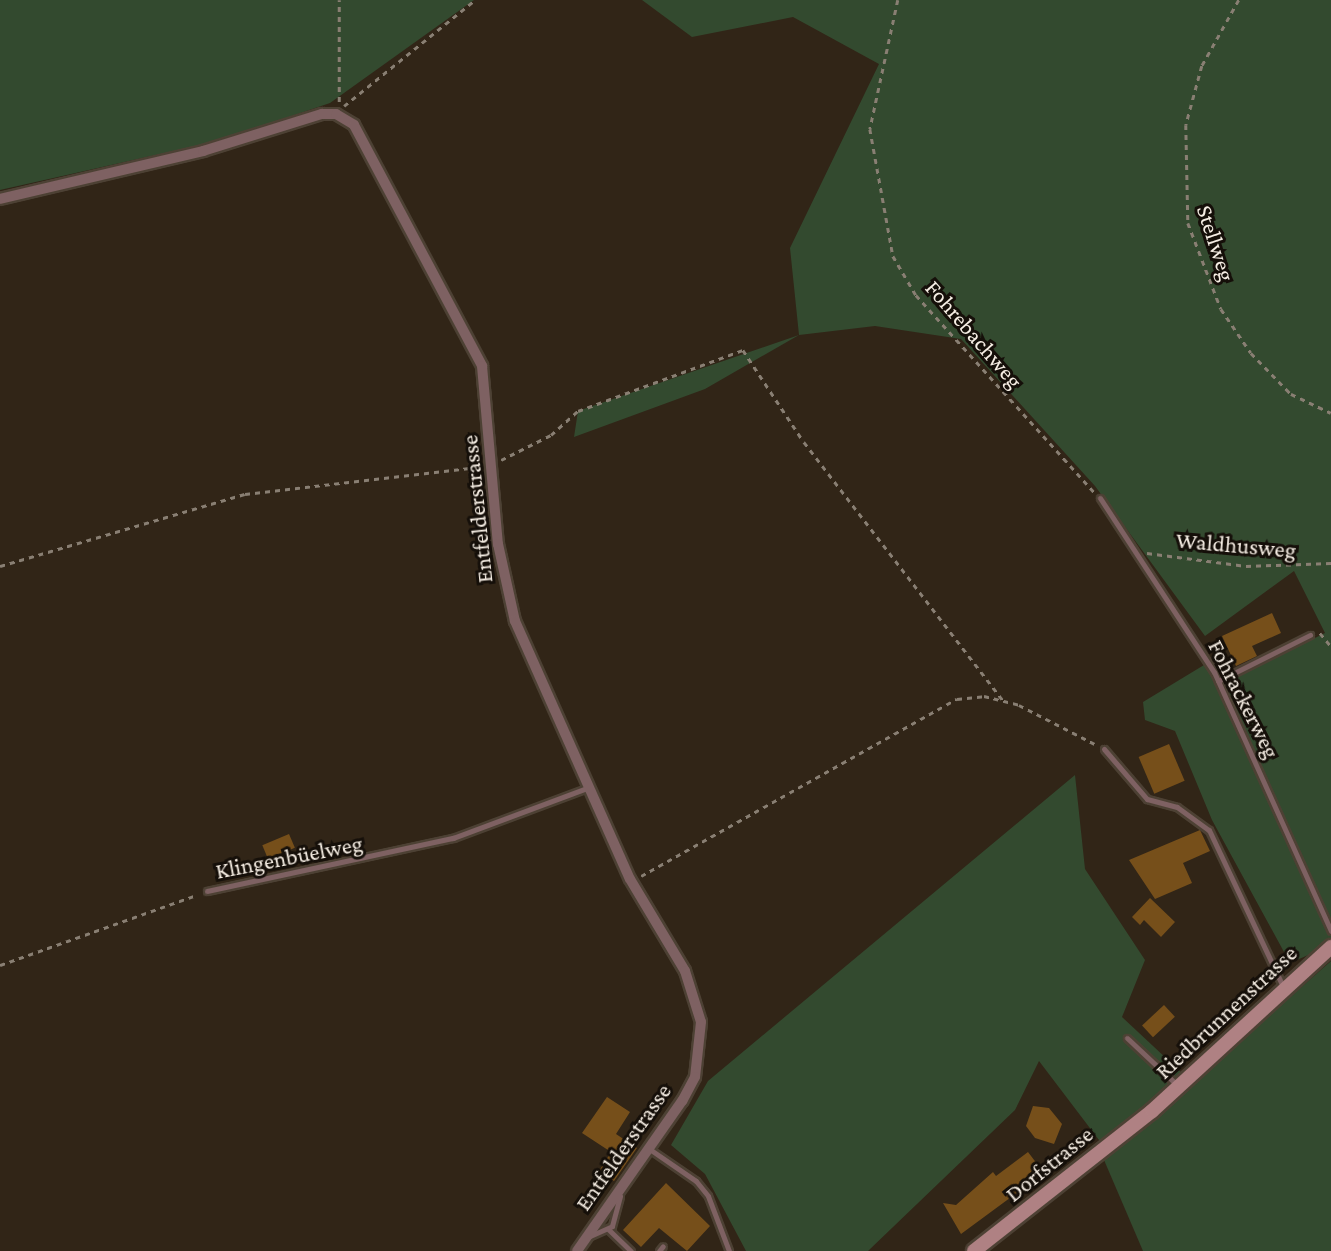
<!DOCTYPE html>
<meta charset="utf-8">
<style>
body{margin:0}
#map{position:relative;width:1331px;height:1251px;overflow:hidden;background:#312517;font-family:"Crimson Pro",serif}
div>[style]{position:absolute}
.green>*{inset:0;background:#334a2f}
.building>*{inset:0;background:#764f1a;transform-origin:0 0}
.path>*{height:2.5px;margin-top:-1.25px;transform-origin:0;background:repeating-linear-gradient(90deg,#897f73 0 5px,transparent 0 10px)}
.roads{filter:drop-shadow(2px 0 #4d4134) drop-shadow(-2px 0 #4d4134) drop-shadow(0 2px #4d4134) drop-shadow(0 -2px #4d4134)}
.lane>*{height:5px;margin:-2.5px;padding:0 2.5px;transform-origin:2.5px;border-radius:2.5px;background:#7e6162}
.street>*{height:10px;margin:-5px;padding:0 5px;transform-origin:5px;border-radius:5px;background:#7e6162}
.secondary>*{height:14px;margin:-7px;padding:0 7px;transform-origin:7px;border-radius:7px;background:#af8183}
span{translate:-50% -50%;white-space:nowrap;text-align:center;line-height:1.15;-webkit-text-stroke:6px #150f09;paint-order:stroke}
.street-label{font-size:23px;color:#f6eee4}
</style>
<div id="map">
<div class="green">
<div style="clip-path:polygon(0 0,474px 0,330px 103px,218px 141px,0 190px)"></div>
<div style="clip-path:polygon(642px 0,1331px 0,1331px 945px,1290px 963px,1212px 820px,1175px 731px,1145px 720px,1143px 702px,1204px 665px,1226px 682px,1325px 633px,1294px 571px,1205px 636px,1095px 486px,961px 339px,875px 326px,799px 335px,705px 389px,574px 437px,578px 411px,799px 335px,790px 248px,879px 64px,793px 17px,692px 37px)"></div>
<div style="clip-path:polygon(1075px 775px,1085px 869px,1145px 960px,1122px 1017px,1183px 1074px,1102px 1144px,1039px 1061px,1015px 1110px,868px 1251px,746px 1251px,705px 1174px,671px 1145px,708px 1081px)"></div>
<div style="clip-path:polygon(1331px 961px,1331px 1251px,1143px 1251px,1104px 1160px)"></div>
</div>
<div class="building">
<div style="clip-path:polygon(1272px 613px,1281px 633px,1252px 646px,1257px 656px,1236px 666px,1222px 636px)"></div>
<div style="left:1169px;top:744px;width:40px;height:33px;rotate:67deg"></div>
<div style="clip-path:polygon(1200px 830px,1210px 851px,1183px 863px,1192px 883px,1155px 899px,1129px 860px)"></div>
<div style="left:289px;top:834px;width:15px;height:29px;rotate:67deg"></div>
<div style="clip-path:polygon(1150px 898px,1175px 922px,1161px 937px,1144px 920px,1140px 925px,1132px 917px)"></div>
<div style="left:1164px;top:1005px;width:16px;height:30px;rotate:47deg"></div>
<div style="clip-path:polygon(607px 1097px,630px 1112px,616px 1134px,637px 1148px,614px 1181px,599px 1171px,611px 1152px,582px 1133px)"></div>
<div style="clip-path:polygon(1033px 1106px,1049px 1108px,1062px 1124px,1054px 1144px,1035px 1138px,1026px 1126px)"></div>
<div style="clip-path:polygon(1028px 1152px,1044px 1173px,961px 1234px,943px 1203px,956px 1205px,993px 1172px,996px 1176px)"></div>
<div style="clip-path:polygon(666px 1183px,710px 1226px,687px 1251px,659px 1228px,641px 1247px,623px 1230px)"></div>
</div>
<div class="path">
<div style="left:898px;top:0;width:132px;rotate:102.2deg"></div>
<div style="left:870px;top:129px;width:129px;rotate:79.7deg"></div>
<div style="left:893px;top:256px;width:45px;rotate:59.5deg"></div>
<div style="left:916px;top:295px;width:267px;rotate:47.9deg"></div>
<div style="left:1239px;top:0;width:76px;rotate:119.3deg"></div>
<div style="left:1202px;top:66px;width:61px;rotate:105.2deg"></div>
<div style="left:1186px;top:125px;width:98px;rotate:88.8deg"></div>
<div style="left:1188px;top:223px;width:92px;rotate:69deg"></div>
<div style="left:1221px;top:309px;width:53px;rotate:55.7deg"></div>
<div style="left:1251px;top:353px;width:57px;rotate:45.7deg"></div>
<div style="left:1291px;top:394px;width:44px;rotate:25.4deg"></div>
<div style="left:339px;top:102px;width:102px;rotate:-90deg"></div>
<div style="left:344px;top:106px;width:169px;rotate:-39deg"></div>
<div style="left:501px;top:460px;width:56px;rotate:-26.6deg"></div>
<div style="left:551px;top:435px;width:36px;rotate:-42deg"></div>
<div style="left:578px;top:411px;width:176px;rotate:-20.3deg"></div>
<div style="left:743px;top:350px;width:110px;rotate:56.5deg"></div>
<div style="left:804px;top:442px;width:326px;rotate:52.4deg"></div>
<div style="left:1147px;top:553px;width:100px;rotate:7.5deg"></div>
<div style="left:1246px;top:566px;width:85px;rotate:-2deg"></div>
<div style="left:0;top:566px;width:255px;rotate:-16.4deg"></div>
<div style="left:245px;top:494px;width:235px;rotate:-6.6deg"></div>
<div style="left:1320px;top:633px;width:17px;rotate:50deg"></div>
<div style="left:641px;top:876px;width:362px;rotate:-29.3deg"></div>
<div style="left:957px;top:699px;width:27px;rotate:-6deg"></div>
<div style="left:984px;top:696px;width:36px;rotate:14deg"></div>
<div style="left:1019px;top:705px;width:85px;rotate:27.2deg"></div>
<div style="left:0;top:965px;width:209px;rotate:-19.6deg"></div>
</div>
<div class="roads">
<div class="lane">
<div style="left:1100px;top:498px;width:208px;rotate:56.8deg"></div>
<div style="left:1214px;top:672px;width:284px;rotate:65.7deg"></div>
<div style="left:1218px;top:681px;width:103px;rotate:-26.6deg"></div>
<div style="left:1104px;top:749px;width:66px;rotate:49.3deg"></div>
<div style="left:1147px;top:799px;width:31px;rotate:15deg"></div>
<div style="left:1177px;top:807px;width:39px;rotate:36deg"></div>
<div style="left:1209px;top:830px;width:176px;rotate:64.7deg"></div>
<div style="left:207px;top:891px;width:252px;rotate:-12.2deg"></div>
<div style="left:453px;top:838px;width:143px;rotate:-20.5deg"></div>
<div style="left:1127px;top:1038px;width:69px;rotate:43.2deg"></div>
<div style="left:648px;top:1148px;width:58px;rotate:34.5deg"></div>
<div style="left:696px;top:1181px;width:19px;rotate:51deg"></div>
<div style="left:708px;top:1196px;width:59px;rotate:69.1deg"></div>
<div style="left:608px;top:1229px;width:32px;rotate:44deg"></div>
<div style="left:590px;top:1236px;width:24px;rotate:-24deg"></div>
<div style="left:612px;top:1226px;width:31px;rotate:-75deg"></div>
<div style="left:659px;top:1251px;width:6px;rotate:-51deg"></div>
</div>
<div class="street">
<div style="left:0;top:199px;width:209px;rotate:-13.3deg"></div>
<div style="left:203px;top:151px;width:125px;rotate:-17.3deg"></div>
<div style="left:322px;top:114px;width:14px"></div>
<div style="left:336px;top:114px;width:21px;rotate:31deg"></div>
<div style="left:354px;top:125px;width:273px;rotate:62deg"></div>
<div style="left:482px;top:366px;width:179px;rotate:84.9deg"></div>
<div style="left:498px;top:544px;width:79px;rotate:77.6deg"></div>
<div style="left:515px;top:621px;width:282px;rotate:66deg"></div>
<div style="left:630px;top:879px;width:107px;rotate:59.1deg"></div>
<div style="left:685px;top:971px;width:53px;rotate:72.6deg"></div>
<div style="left:701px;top:1022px;width:55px;rotate:96.2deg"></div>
<div style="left:695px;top:1077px;width:27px;rotate:118deg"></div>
<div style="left:682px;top:1101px;width:183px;rotate:125deg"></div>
</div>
<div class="secondary">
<div style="left:974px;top:1251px;width:226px;rotate:-38.2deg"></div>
<div style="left:1152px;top:1111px;width:243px;rotate:-42.5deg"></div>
</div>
</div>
<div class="street-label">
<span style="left:1216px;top:243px;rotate:72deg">Stellweg</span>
<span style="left:974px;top:334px;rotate:49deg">Fohrebachweg</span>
<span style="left:477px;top:509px;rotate:-96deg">Entfelderstrasse</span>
<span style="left:1236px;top:545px;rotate:5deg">Waldhusweg</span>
<span style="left:1244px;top:699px;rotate:63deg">Fohrackerweg</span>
<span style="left:289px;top:857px;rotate:-11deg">Klingenbüelweg</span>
<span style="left:1226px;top:1012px;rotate:-43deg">Riedbrunnenstrasse</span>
<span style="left:623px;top:1147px;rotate:-55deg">Entfelderstrasse</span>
<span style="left:1049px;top:1164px;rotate:-39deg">Dorfstrasse</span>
</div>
</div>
